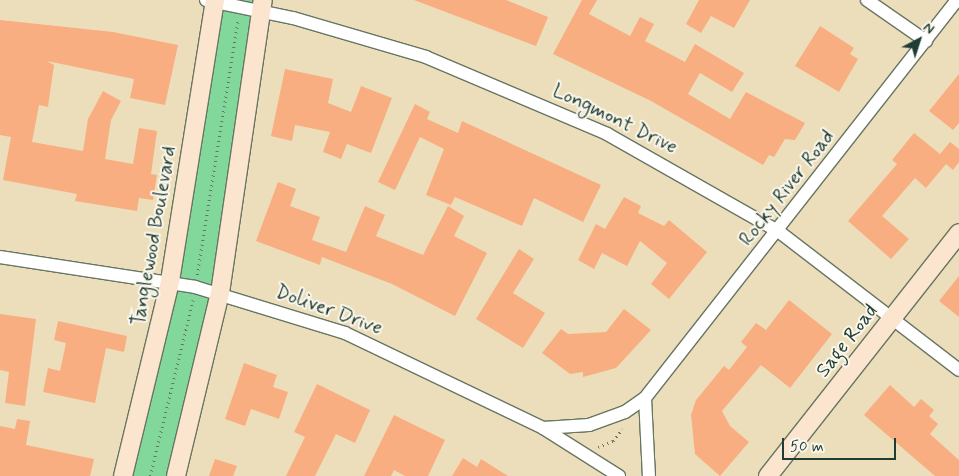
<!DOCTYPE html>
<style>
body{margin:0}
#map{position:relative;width:959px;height:476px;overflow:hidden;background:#ecdebb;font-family:Mynerve,sans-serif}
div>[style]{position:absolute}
.green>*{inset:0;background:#82d79a}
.building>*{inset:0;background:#f8ae81}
.path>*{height:2.5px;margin-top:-1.25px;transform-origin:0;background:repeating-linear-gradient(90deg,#677563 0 1px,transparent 0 5px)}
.roads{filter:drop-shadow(1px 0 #677563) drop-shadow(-1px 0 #677563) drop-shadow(0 1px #677563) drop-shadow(0 -1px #677563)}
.street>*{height:12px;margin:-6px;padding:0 6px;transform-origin:6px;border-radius:6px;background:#fff}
.secondary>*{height:18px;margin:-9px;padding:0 9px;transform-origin:9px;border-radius:9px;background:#fbe5cf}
span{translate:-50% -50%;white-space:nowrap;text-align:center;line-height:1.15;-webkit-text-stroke:4px #fbf7ec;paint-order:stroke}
.street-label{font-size:20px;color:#1f3d34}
.north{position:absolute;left:894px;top:15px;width:50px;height:50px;-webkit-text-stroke:4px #fbf7ec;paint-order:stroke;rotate:40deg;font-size:14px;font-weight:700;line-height:20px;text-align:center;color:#1f3d34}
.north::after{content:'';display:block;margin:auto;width:18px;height:22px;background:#1f3d34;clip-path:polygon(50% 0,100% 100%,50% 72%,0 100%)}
.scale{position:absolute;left:782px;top:438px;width:114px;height:22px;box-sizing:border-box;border:2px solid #1f3d34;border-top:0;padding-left:6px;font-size:15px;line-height:18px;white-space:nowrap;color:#1f3d34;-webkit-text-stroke:4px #fbf7ec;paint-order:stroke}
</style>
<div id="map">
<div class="green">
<div style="clip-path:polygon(220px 0,259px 0,216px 287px,170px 476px,128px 476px)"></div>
</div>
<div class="building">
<div style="clip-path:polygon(414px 0,506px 0,548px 17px,536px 46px)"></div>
<div style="clip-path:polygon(582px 0,597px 0,589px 14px,630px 36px,640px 17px,654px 24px,645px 41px,685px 62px,695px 44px,744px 73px,732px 92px,700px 73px,688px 94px,730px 119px,746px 92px,805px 123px,795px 140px,785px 139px,774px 157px,769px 155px,763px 165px,651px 101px,553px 54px)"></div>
<div style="clip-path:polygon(699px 0,750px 0,734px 28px,711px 16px,701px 33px,686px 24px)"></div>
<div style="clip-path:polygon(0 20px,113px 32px,178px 45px,165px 105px,130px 98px,134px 79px,47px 61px,54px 65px,48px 107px,39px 105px,32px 142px,83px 151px,88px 119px,103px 91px,121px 101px,111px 120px,105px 159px,133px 164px,139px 128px,157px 131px,151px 174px,157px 175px,153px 200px,139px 198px,137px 211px,75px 201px,77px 194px,3px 180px,11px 137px,0 135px)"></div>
<div style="clip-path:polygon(820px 26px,854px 48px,850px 54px,858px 59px,839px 92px,795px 66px)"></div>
<div style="clip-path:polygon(285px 69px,333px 79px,328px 103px,351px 112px,361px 86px,392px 98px,371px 153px,347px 144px,341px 159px,323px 152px,330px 132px,295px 125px,292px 141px,271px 136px)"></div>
<div style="clip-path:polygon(959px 74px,959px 123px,953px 130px,929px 111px)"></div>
<div style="clip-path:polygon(415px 104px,430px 112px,427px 119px,458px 133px,462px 121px,601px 185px,583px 222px,534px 198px,522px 226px,455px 197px,451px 205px,426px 195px,444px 149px,420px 137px,395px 190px,378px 182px)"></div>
<div style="clip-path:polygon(914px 133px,940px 154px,950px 142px,959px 149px,959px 162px,953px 170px,946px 164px,926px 188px,915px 178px,882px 216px,909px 239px,891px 259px,848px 221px,897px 164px,892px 160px)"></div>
<div style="clip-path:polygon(278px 182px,296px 189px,290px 206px,320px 217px,312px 240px,346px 252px,365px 206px,385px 215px,376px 236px,423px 255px,448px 206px,464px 216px,454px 236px,487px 253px,455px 316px,392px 284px,322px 257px,320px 265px,256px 241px)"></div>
<div style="clip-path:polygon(624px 197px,641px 206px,638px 213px,664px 226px,669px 220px,707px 252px,669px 299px,651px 284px,667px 263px,640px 241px,627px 266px,602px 253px,594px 269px,578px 260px,596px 224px,605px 229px)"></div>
<div style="clip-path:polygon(519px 249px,534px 259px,513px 293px,545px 313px,523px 348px,476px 319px)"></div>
<div style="clip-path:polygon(959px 276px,959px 317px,939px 301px)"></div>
<div style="clip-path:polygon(789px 300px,832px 334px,790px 388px,761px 365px,722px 411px,730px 426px,749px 442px,720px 476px,695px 454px,691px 415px,696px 400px,724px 366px,729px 370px,747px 347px,741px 342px,756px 323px,766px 330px)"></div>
<div style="clip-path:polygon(624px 309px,651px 330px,616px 368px,583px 377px,583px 372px,570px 374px,542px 353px,561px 329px,568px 334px,606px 332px)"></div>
<div style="clip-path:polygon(0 314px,36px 319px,25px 406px,5px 403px,9px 372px,0 370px)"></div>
<div style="clip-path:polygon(58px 321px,127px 336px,124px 352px,106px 348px,95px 403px,43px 392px,48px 368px,60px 371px,66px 343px,54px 340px)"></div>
<div style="clip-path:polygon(244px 363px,277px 375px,273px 387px,288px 392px,279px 419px,251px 409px,245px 426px,225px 419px)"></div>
<div style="clip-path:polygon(317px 384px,370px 410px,355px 443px,336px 434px,315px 476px,286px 476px,305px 437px,294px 432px)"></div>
<div style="clip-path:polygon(890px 385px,914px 407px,921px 399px,934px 410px,929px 416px,938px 424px,930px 434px,959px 460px,959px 476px,935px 476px,864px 415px)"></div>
<div style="clip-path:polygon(394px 415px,445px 440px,428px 476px,405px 476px,394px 470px,391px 476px,364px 476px)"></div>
<div style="clip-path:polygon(17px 419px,30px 421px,26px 445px,94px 459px,90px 476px,0 476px,0 426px,15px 429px)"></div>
<div style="clip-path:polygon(463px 458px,477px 467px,481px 459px,508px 476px,452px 476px)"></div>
<div style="clip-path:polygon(215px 459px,237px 466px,233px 476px,209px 476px)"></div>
</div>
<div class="path">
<div style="left:197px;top:275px;width:259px;rotate:-80.9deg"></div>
<div style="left:598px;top:447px;width:16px;rotate:-22deg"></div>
<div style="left:613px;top:441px;width:15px;rotate:-53deg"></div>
<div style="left:150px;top:476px;width:181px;rotate:-76.3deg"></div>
</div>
<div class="roads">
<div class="street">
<div style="left:206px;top:0;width:89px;rotate:11.7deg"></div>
<div style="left:293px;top:18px;width:139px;rotate:16.3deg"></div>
<div style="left:426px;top:57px;width:197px;rotate:23deg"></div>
<div style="left:607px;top:134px;width:197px;rotate:29.6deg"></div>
<div style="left:778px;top:231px;width:228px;rotate:37.5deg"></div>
<div style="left:867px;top:0;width:72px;rotate:34.8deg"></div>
<div style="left:0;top:257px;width:197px;rotate:8.7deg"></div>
<div style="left:195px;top:287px;width:157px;rotate:17deg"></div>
<div style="left:345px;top:333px;width:220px;rotate:25.6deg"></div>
<div style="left:543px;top:428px;width:90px;rotate:32.3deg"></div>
<div style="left:645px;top:398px;width:78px;rotate:87.1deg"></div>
<div style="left:543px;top:428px;width:46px;rotate:-3.7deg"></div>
<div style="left:589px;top:425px;width:38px;rotate:-20deg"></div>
<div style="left:625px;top:412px;width:24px;rotate:-35deg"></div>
<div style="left:645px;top:398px;width:506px;rotate:-51.91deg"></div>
</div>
<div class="secondary">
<div style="left:123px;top:476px;width:201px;rotate:-76.4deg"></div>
<div style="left:170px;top:281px;width:285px;rotate:-80.9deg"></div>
<div style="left:176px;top:476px;width:188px;rotate:-76.5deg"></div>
<div style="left:220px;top:293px;width:296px;rotate:-81.7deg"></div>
<div style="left:768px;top:476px;width:309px;rotate:-51.8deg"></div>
</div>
</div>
<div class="street-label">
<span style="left:615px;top:119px;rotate:26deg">Longmont Drive</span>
<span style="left:787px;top:188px;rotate:-52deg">Rocky River Road</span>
<span style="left:154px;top:236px;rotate:-80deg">Tanglewood Boulevard</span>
<span style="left:329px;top:310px;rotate:20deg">Doliver Drive</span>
<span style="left:847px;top:341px;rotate:-52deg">Sage Road</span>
</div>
<div class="north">N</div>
<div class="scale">50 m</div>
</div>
